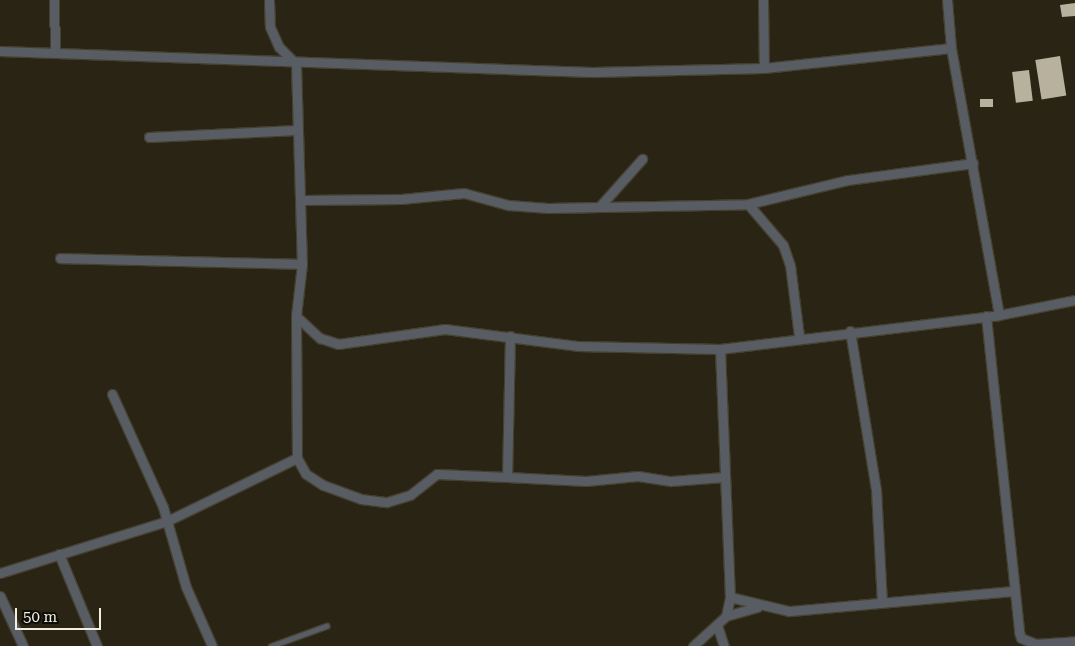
<!DOCTYPE html>
<style>
body{margin:0}
#map{position:relative;width:1075px;height:646px;overflow:hidden;background:#292414;font-family:"Roboto Serif",serif}
div>[style]{position:absolute}
.building>*{inset:0;background:#b8b19e;transform-origin:0 0}
.roads{filter:drop-shadow(1px 0 #454031) drop-shadow(-1px 0 #454031) drop-shadow(0 1px #454031) drop-shadow(0 -1px #454031)}
.service>*{height:4.5px;margin:-2.25px;padding:0 2.25px;transform-origin:2.25px;border-radius:2.25px;background:#585d64}
.minor>*{height:9px;margin:-4.5px;padding:0 4.5px;transform-origin:4.5px;border-radius:4.5px;background:#585d64}
span{translate:-50% -50%;white-space:nowrap;text-align:center;line-height:1.15;-webkit-text-stroke:5px #0f0d07;paint-order:stroke}
.scale{position:absolute;left:15px;top:608px;width:86px;height:22px;box-sizing:border-box;border:2px solid #f1eee4;border-top:0;padding-left:6px;font-size:15px;line-height:18px;white-space:nowrap;color:#f1eee4;-webkit-text-stroke:4px #0f0d07;paint-order:stroke}
</style>
<div id="map">
<div class="building">
<div style="clip-path:polygon(1075px 3px,1075px 16px,1062px 17px,1060px 5px)"></div>
<div style="left:1060px;top:56px;width:40px;height:25px;rotate:81deg"></div>
<div style="left:1029px;top:70px;width:31px;height:17px;rotate:83deg"></div>
<div style="left:993px;top:99px;width:8px;height:13px;rotate:90deg"></div>
</div>
<div class="roads">
<div class="service">
<div style="left:271px;top:646px;width:59px;rotate:-20deg"></div>
</div>
<div class="minor">
<div style="left:54px;top:0;width:53px;rotate:88.9deg"></div>
<div style="left:269px;top:0;width:27px;rotate:88deg"></div>
<div style="left:270px;top:27px;width:22px;rotate:66deg"></div>
<div style="left:279px;top:47px;width:24px;rotate:45deg"></div>
<div style="left:296px;top:64px;width:200px;rotate:88.3deg"></div>
<div style="left:302px;top:264px;width:52px;rotate:96.6deg"></div>
<div style="left:296px;top:316px;width:142px;rotate:89.6deg"></div>
<div style="left:297px;top:458px;width:18px;rotate:61deg"></div>
<div style="left:306px;top:474px;width:20px;rotate:33deg"></div>
<div style="left:323px;top:485px;width:40px;rotate:20.2deg"></div>
<div style="left:361px;top:499px;width:26px;rotate:7deg"></div>
<div style="left:387px;top:502px;width:24px;rotate:-17deg"></div>
<div style="left:410px;top:495px;width:34px;rotate:-38deg"></div>
<div style="left:437px;top:474px;width:70px;rotate:2.5deg"></div>
<div style="left:763px;top:0;width:68px;rotate:89.2deg"></div>
<div style="left:947px;top:0;width:48px;rotate:85.2deg"></div>
<div style="left:951px;top:48px;width:271px;rotate:79.8deg"></div>
<div style="left:0;top:51px;width:593px;rotate:2.03deg"></div>
<div style="left:593px;top:72px;width:171px;rotate:-1.3deg"></div>
<div style="left:764px;top:68px;width:188px;rotate:-6.1deg"></div>
<div style="left:149px;top:137px;width:148px;rotate:-2.7deg"></div>
<div style="left:302px;top:200px;width:99px;rotate:-0.6deg"></div>
<div style="left:401px;top:199px;width:63px;rotate:-5.4deg"></div>
<div style="left:464px;top:193px;width:46px;rotate:15.3deg"></div>
<div style="left:508px;top:205px;width:40px;rotate:4.3deg"></div>
<div style="left:548px;top:208px;width:200px;rotate:-1.1deg"></div>
<div style="left:748px;top:204px;width:103px;rotate:-13.5deg"></div>
<div style="left:848px;top:180px;width:126px;rotate:-7.7deg"></div>
<div style="left:748px;top:204px;width:54px;rotate:49.5deg"></div>
<div style="left:783px;top:245px;width:21px;rotate:71deg"></div>
<div style="left:790px;top:265px;width:72px;rotate:82.8deg"></div>
<div style="left:601px;top:205px;width:62px;rotate:-48.3deg"></div>
<div style="left:60px;top:258px;width:242px;rotate:1.4deg"></div>
<div style="left:296px;top:316px;width:33px;rotate:43deg"></div>
<div style="left:320px;top:338px;width:19px;rotate:18deg"></div>
<div style="left:338px;top:344px;width:108px;rotate:-8deg"></div>
<div style="left:445px;top:329px;width:133px;rotate:7.3deg"></div>
<div style="left:577px;top:346px;width:143px;rotate:1.2deg"></div>
<div style="left:720px;top:349px;width:281px;rotate:-6.9deg"></div>
<div style="left:999px;top:315px;width:77px;rotate:-11.2deg"></div>
<div style="left:986px;top:316px;width:318px;rotate:84deg"></div>
<div style="left:1019px;top:632px;width:6px;rotate:72deg"></div>
<div style="left:1021px;top:638px;width:16px;rotate:22deg"></div>
<div style="left:1036px;top:644px;width:39px;rotate:-4deg"></div>
<div style="left:850px;top:331px;width:160px;rotate:80.7deg"></div>
<div style="left:876px;top:489px;width:114px;rotate:87deg"></div>
<div style="left:510px;top:336px;width:141px;rotate:91.2deg"></div>
<div style="left:507px;top:477px;width:79px;rotate:2.9deg"></div>
<div style="left:586px;top:481px;width:52px;rotate:-5.5deg"></div>
<div style="left:638px;top:476px;width:33px;rotate:9deg"></div>
<div style="left:671px;top:481px;width:53px;rotate:-4.3deg"></div>
<div style="left:720px;top:349px;width:248px;rotate:87.7deg"></div>
<div style="left:112px;top:394px;width:124px;rotate:65.7deg"></div>
<div style="left:163px;top:507px;width:83px;rotate:74deg"></div>
<div style="left:186px;top:587px;width:64px;rotate:66.2deg"></div>
<div style="left:59px;top:554px;width:100px;rotate:67.6deg"></div>
<div style="left:0;top:573px;width:175px;rotate:-17.3deg"></div>
<div style="left:167px;top:521px;width:144px;rotate:-25.9deg"></div>
<div style="left:0;top:596px;width:55px;rotate:65.3deg"></div>
<div style="left:726px;top:616px;width:33px;rotate:-16deg"></div>
<div style="left:717px;top:625px;width:22px;rotate:72deg"></div>
<div style="left:693px;top:646px;width:45px;rotate:-42.3deg"></div>
<div style="left:726px;top:616px;width:19px;rotate:-78deg"></div>
<div style="left:730px;top:597px;width:61px;rotate:13.3deg"></div>
<div style="left:789px;top:611px;width:226px;rotate:-5.1deg"></div>
</div>
</div>
<div class="scale">50 m</div>
</div>
